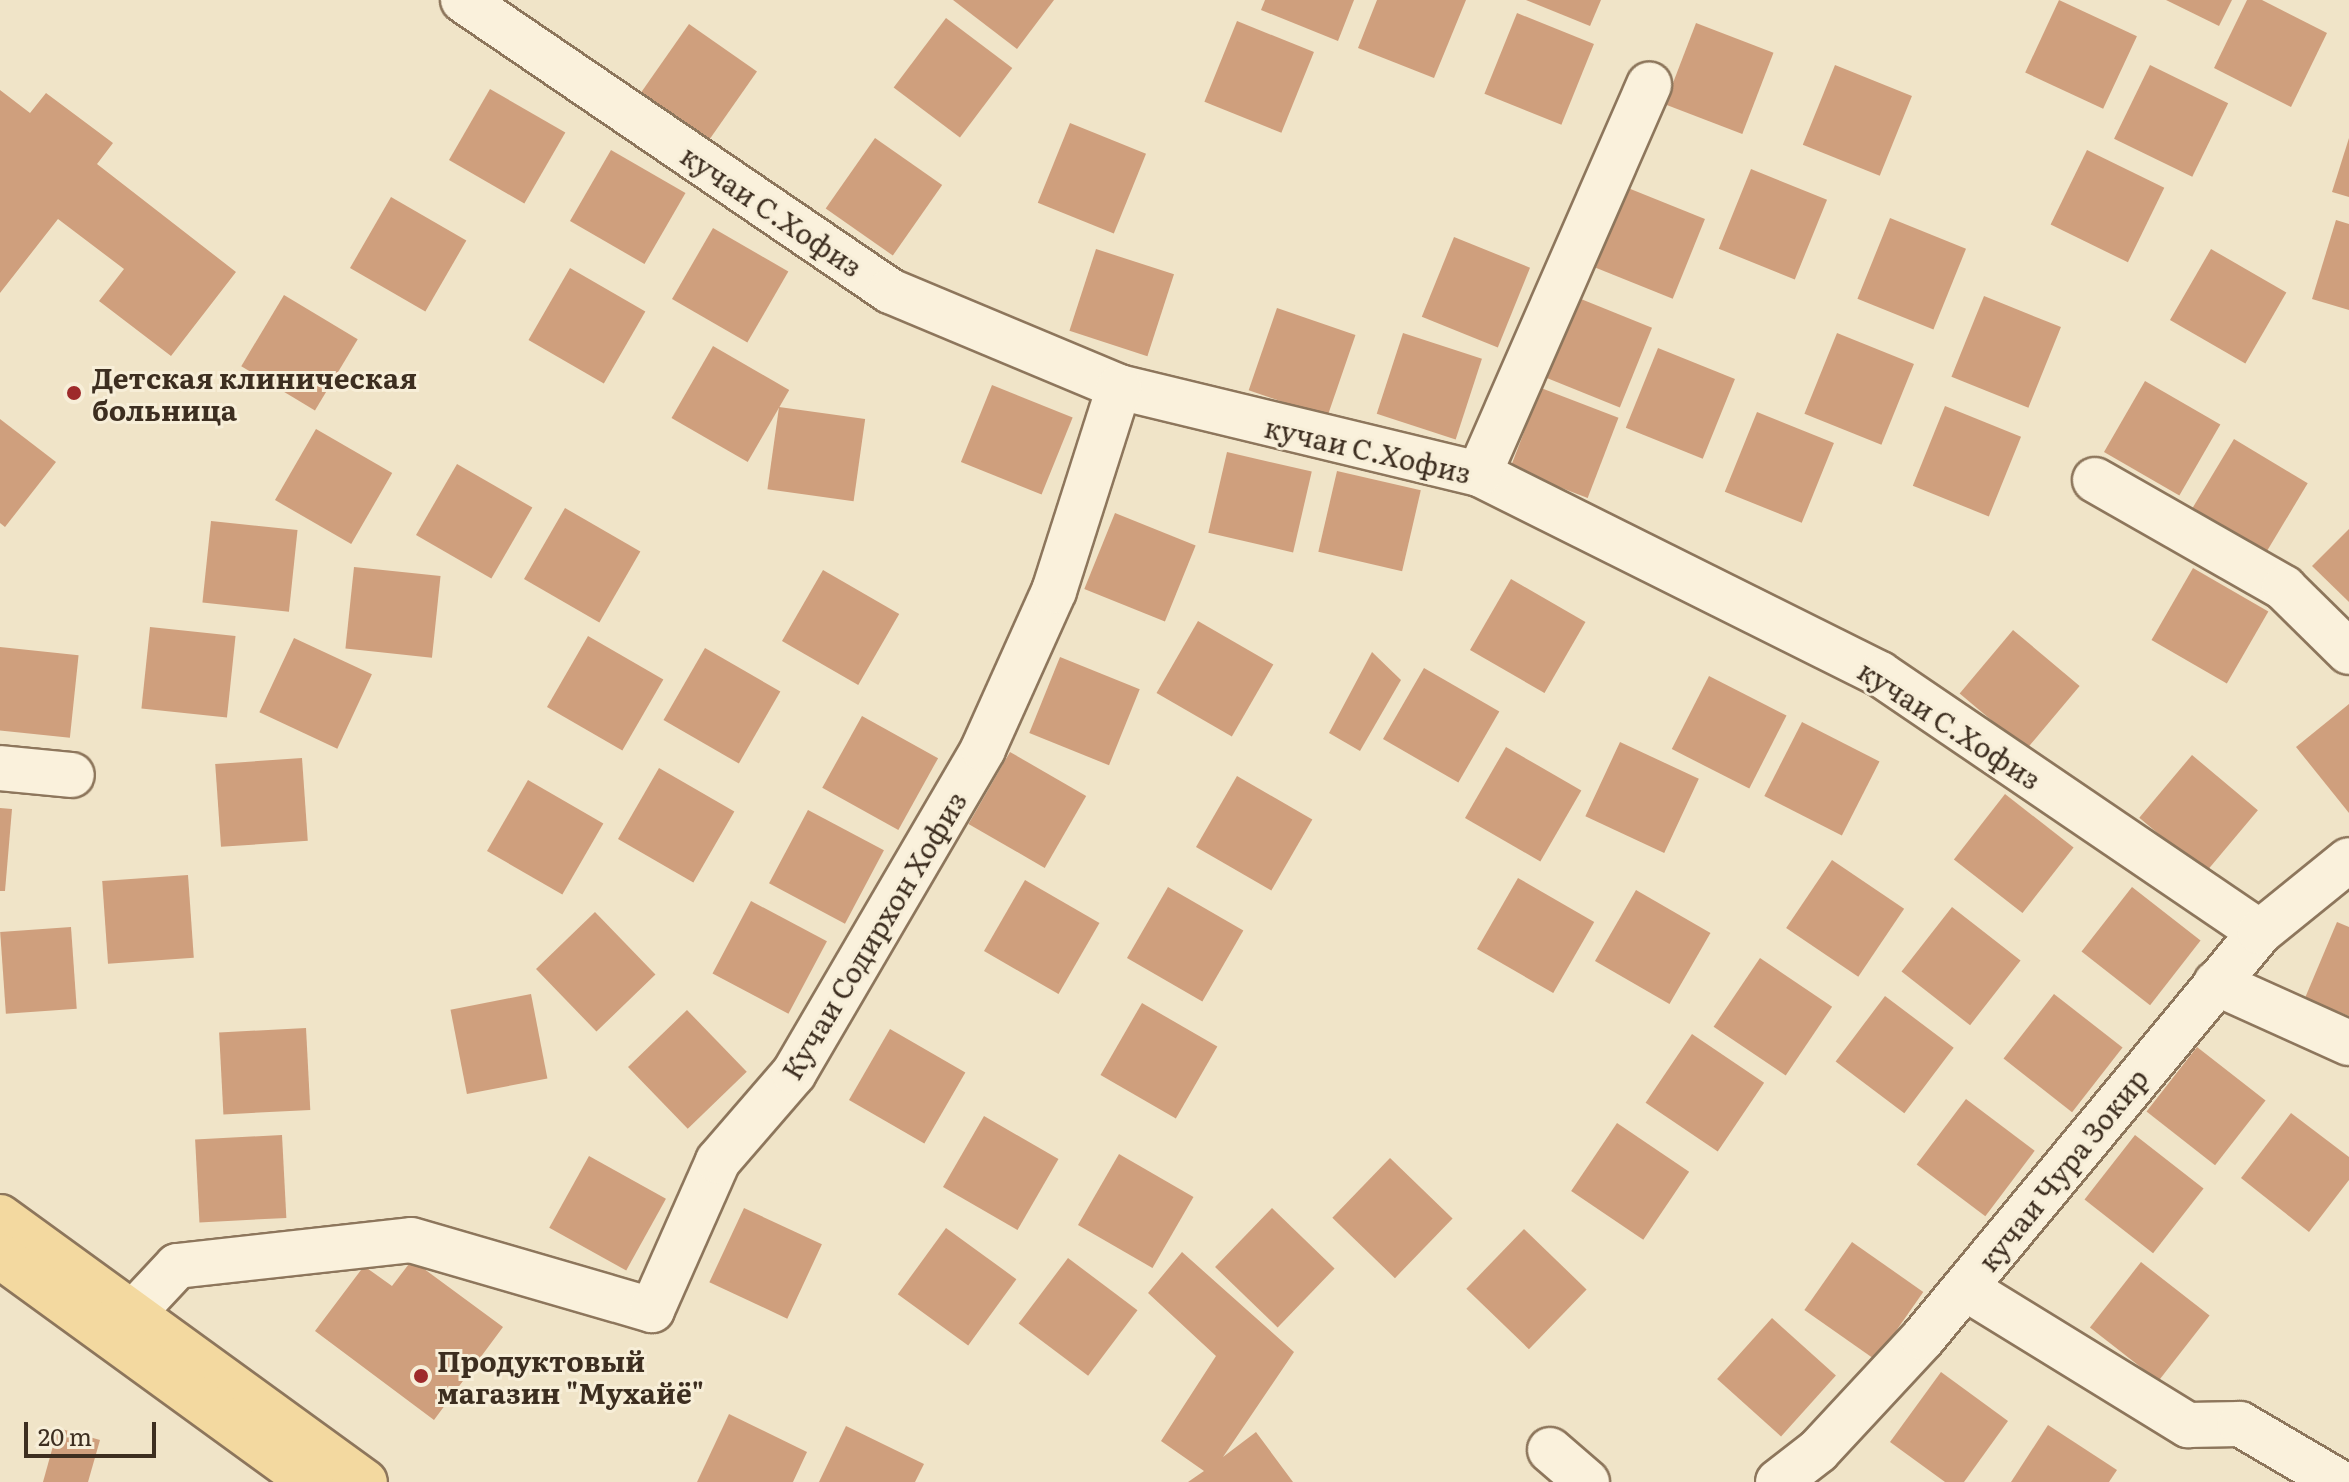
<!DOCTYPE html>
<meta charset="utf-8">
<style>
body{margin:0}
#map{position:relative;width:2349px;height:1482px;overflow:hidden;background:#f0e4c8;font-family:Literata,serif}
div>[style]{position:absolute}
.building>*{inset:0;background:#cf9f7d;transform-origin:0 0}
.roads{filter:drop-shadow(2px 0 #8d765c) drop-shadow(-2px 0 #8d765c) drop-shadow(0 2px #8d765c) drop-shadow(0 -2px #8d765c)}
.minor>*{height:44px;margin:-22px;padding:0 22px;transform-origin:22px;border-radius:22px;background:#faf1dc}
.primary>*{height:44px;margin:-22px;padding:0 22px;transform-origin:22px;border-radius:22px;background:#f3d9a0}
.dots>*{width:22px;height:22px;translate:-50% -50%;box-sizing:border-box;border:4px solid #f7eed8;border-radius:50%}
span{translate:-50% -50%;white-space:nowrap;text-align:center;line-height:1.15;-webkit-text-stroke:6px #f7eed8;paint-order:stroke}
.street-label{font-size:28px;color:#3d2e20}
.poi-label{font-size:28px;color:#3d2e20;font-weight:700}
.left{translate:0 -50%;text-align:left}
.scale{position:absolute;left:24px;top:1422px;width:132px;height:36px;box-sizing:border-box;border:4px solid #3d2e20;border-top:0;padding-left:10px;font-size:24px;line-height:28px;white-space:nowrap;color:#3d2e20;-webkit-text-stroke:6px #f7eed8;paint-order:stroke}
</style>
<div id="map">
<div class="building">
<div style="clip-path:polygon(953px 0,1054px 0,1017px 49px)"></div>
<div style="clip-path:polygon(1265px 0,1354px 0,1338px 41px,1261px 10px)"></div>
<div style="clip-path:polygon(1377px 0,1466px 0,1434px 78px,1358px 48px)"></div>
<div style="clip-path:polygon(1526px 0,1601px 0,1590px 26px)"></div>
<div style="left:2059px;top:0;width:86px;height:80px;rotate:25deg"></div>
<div style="clip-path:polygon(2166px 0,2232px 0,2219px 26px)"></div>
<div style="clip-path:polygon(2247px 0,2262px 0,2327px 33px,2291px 107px,2214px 68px)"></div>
<div style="left:1517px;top:13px;width:83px;height:87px;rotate:22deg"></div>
<div style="left:946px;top:18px;width:83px;height:87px;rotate:37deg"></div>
<div style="left:1237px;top:21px;width:83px;height:87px;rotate:22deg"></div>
<div style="left:1696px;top:23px;width:83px;height:87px;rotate:21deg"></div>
<div style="left:689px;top:24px;width:83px;height:86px;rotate:35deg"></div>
<div style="left:1835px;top:65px;width:83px;height:86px;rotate:22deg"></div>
<div style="left:2150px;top:65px;width:87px;height:82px;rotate:26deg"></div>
<div style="left:490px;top:89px;width:87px;height:82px;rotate:30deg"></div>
<div style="clip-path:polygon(0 90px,30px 113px,46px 93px,113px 143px,97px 164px,236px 272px,171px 356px,99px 301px,124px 269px,58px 219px,0 293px)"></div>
<div style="left:1070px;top:123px;width:82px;height:86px;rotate:22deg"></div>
<div style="left:875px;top:138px;width:82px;height:86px;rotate:35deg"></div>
<div style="clip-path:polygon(2349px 138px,2349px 197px,2332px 192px)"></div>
<div style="left:611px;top:150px;width:86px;height:82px;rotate:30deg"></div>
<div style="left:2087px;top:150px;width:86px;height:83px;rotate:26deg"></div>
<div style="left:1751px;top:169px;width:82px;height:86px;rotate:22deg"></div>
<div style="left:1628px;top:188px;width:83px;height:86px;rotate:22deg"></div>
<div style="left:391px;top:197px;width:87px;height:82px;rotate:30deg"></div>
<div style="left:1890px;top:218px;width:82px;height:87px;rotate:22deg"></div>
<div style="clip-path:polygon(2336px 220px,2349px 224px,2349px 310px,2312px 299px)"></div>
<div style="left:713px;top:228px;width:87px;height:82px;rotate:30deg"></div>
<div style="left:1454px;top:237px;width:82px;height:86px;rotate:22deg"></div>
<div style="left:1096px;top:249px;width:82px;height:86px;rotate:18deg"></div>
<div style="left:2211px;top:249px;width:87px;height:82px;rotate:30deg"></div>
<div style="left:570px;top:268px;width:87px;height:83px;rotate:30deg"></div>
<div style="left:284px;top:295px;width:86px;height:83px;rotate:31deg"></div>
<div style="left:1984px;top:296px;width:83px;height:87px;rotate:22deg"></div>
<div style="left:1576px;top:297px;width:82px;height:86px;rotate:22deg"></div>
<div style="left:1277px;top:308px;width:83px;height:87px;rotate:19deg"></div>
<div style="left:1403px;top:333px;width:83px;height:85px;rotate:18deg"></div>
<div style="left:1837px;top:333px;width:83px;height:87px;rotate:22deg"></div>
<div style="left:713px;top:346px;width:88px;height:83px;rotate:30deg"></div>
<div style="left:1658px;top:348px;width:83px;height:86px;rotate:22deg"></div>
<div style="left:2145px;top:381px;width:87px;height:82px;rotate:30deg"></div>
<div style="left:992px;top:385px;width:87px;height:83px;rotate:22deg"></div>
<div style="left:1541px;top:388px;width:83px;height:86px;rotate:21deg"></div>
<div style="left:1945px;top:406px;width:82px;height:86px;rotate:22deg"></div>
<div style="left:779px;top:407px;width:87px;height:83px;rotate:8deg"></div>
<div style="left:1757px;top:412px;width:83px;height:86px;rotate:22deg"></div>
<div style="clip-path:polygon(0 419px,56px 462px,5px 527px,0 523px)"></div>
<div style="left:316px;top:429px;width:88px;height:82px;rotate:30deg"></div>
<div style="left:2234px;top:439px;width:86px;height:82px;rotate:31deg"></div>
<div style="left:1227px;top:452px;width:87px;height:83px;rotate:13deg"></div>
<div style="left:457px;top:464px;width:87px;height:82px;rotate:30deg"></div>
<div style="left:1337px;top:471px;width:86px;height:83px;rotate:13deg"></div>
<div style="left:565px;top:508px;width:87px;height:82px;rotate:30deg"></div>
<div style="left:1115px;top:513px;width:87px;height:82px;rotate:22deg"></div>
<div style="left:211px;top:521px;width:87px;height:82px;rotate:6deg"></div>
<div style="clip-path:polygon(2349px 529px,2349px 602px,2312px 566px)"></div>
<div style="left:354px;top:567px;width:87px;height:82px;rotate:6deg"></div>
<div style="left:2193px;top:568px;width:87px;height:83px;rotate:30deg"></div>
<div style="left:823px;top:570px;width:88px;height:82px;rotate:30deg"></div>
<div style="left:1511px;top:579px;width:86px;height:82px;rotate:30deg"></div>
<div style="left:1198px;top:621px;width:87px;height:83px;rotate:30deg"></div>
<div style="left:150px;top:627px;width:86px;height:82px;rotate:6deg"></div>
<div style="left:2013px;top:630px;width:87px;height:83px;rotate:40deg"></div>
<div style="left:588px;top:636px;width:87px;height:82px;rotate:30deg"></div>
<div style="left:294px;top:638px;width:86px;height:82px;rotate:25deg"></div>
<div style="left:0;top:647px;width:79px;height:83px;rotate:6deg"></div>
<div style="left:705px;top:648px;width:87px;height:83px;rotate:30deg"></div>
<div style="clip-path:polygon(1372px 652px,1401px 680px,1360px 751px,1329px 733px)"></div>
<div style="left:1060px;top:657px;width:86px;height:82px;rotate:22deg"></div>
<div style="left:1424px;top:668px;width:87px;height:82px;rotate:30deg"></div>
<div style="left:1709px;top:676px;width:87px;height:82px;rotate:27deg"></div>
<div style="clip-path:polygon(2349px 704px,2349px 813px,2296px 747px)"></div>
<div style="left:862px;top:716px;width:87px;height:82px;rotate:29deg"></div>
<div style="left:1802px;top:722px;width:87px;height:83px;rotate:27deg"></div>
<div style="left:1620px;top:742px;width:87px;height:82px;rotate:25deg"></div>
<div style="left:1506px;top:747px;width:87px;height:82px;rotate:30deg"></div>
<div style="left:1010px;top:752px;width:88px;height:83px;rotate:30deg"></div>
<div style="left:2192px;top:755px;width:86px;height:82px;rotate:40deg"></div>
<div style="left:302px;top:758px;width:83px;height:87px;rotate:86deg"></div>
<div style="left:659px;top:768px;width:87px;height:82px;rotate:30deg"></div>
<div style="left:1237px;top:776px;width:87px;height:82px;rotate:30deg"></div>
<div style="left:528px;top:780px;width:87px;height:82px;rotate:30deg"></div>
<div style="left:2005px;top:794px;width:87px;height:83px;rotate:38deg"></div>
<div style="clip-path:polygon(0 808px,12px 809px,5px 891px,0 891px)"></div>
<div style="left:808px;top:810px;width:86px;height:83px;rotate:28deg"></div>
<div style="left:1832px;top:860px;width:87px;height:82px;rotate:34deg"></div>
<div style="left:188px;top:875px;width:83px;height:86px;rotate:86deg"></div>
<div style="left:1518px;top:878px;width:88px;height:82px;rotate:30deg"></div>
<div style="left:1025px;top:880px;width:86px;height:82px;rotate:30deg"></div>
<div style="left:1168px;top:887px;width:87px;height:82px;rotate:30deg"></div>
<div style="left:2132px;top:887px;width:87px;height:82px;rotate:38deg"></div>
<div style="left:1636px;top:890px;width:86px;height:82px;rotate:30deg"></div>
<div style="left:751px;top:901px;width:86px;height:82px;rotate:28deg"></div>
<div style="left:1952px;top:907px;width:87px;height:82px;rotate:38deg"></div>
<div style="left:595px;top:912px;width:87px;height:82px;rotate:46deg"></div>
<div style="clip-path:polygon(2337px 922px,2349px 927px,2349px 1016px,2305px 998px)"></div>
<div style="left:71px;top:927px;width:82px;height:71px;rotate:86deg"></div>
<div style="left:1760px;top:958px;width:87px;height:83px;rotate:34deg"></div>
<div style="left:531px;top:994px;width:86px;height:82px;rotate:79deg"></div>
<div style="left:2054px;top:994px;width:87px;height:82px;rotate:38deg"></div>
<div style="left:1885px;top:996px;width:86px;height:82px;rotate:37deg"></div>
<div style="left:1142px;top:1003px;width:87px;height:83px;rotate:30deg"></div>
<div style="left:687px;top:1010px;width:86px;height:82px;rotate:46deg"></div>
<div style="left:306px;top:1028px;width:82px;height:87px;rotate:87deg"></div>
<div style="left:890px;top:1029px;width:87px;height:82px;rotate:30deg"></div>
<div style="left:1692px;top:1034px;width:87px;height:83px;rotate:34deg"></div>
<div style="left:2197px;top:1047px;width:87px;height:82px;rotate:38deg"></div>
<div style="left:1966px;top:1099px;width:86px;height:82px;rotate:37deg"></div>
<div style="clip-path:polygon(2291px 1113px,2349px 1157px,2349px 1180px,2309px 1232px,2241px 1178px)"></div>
<div style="left:984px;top:1116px;width:86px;height:82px;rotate:30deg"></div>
<div style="left:1617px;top:1123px;width:87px;height:82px;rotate:34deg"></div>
<div style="left:282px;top:1135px;width:83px;height:87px;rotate:87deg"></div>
<div style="left:2135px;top:1135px;width:87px;height:82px;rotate:38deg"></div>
<div style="left:1119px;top:1154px;width:86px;height:82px;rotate:30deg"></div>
<div style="left:589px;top:1156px;width:88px;height:82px;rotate:29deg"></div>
<div style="left:1390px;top:1158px;width:87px;height:83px;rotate:44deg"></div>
<div style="left:744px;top:1208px;width:86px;height:82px;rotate:25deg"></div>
<div style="left:1272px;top:1208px;width:87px;height:82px;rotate:44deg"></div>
<div style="left:946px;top:1228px;width:87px;height:82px;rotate:36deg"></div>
<div style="left:1524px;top:1229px;width:87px;height:83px;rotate:44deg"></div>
<div style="left:1852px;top:1242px;width:87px;height:83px;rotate:35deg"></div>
<div style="clip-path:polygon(1182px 1252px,1294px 1352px,1223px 1457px,1256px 1432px,1293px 1482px,1188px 1482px,1204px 1471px,1161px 1441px,1216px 1356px,1148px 1293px)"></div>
<div style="left:1068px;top:1258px;width:87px;height:82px;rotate:37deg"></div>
<div style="clip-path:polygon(412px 1260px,503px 1327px,434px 1420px,315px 1331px,364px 1266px,392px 1286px)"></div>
<div style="left:2141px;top:1262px;width:87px;height:83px;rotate:38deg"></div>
<div style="left:1772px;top:1318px;width:86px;height:82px;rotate:42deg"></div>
<div style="clip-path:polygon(1941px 1372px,2008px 1421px,1964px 1482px,1945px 1482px,1890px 1442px)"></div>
<div style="clip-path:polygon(729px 1414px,807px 1452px,793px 1482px,697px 1482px)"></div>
<div style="clip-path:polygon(2048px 1425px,2117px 1470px,2109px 1482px,2011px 1482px)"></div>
<div style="clip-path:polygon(846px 1426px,924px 1464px,915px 1482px,819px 1482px)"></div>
<div style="clip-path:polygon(58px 1428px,100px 1440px,88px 1482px,43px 1482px)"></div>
</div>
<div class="roads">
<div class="minor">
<div style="left:463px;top:0;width:517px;rotate:34.27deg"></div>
<div style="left:890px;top:291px;width:248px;rotate:22.7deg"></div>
<div style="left:1119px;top:387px;width:370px;rotate:13.6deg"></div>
<div style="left:1479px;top:474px;width:448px;rotate:26.5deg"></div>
<div style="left:1880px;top:674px;width:459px;rotate:34.2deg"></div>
<div style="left:1479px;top:474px;width:425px;rotate:-66.4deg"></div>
<div style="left:2095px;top:480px;width:218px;rotate:29.7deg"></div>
<div style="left:2284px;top:588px;width:91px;rotate:44.6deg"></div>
<div style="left:0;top:768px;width:72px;rotate:5.6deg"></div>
<div style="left:2216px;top:983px;width:146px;rotate:24.3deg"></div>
<div style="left:1965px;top:1288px;width:262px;rotate:31.6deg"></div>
<div style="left:2188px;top:1425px;width:52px;rotate:-1.1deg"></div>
<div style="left:2240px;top:1424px;width:115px;rotate:30.4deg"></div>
<div style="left:134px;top:1312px;width:63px;rotate:-46.9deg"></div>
<div style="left:177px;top:1266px;width:235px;rotate:-6.3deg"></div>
<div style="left:411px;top:1240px;width:251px;rotate:16.2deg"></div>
<div style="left:652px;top:1310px;width:163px;rotate:-66.1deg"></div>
<div style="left:718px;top:1161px;width:116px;rotate:-49.2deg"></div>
<div style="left:794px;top:1073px;width:375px;rotate:-59.7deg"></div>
<div style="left:983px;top:749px;width:173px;rotate:-65.8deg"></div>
<div style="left:1054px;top:591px;width:214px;rotate:-72.3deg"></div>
<div style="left:1550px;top:1450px;width:49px;rotate:40.9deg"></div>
<div style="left:1778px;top:1482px;width:51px;rotate:-37.8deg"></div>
<div style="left:1818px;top:1451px;width:154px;rotate:-47.1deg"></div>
<div style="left:1923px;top:1338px;width:528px;rotate:-50.31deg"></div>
<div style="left:2260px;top:932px;width:114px;rotate:-39deg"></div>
</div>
<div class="primary">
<div style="left:0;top:1217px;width:451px;rotate:36deg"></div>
<div style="left:0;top:1256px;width:384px;rotate:36deg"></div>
</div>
</div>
<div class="dots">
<div style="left:74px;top:393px;background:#9e2a2b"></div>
<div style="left:421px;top:1376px;background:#9e2a2b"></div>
</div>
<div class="street-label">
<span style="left:772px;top:210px;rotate:34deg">кучаи С.Хофиз</span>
<span style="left:1368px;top:449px;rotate:13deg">кучаи С.Хофиз</span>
<span style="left:1950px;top:724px;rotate:33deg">кучаи С.Хофиз</span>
<span style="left:873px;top:935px;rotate:-59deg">Кучаи Содирхон Хофиз</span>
<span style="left:2062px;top:1169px;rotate:-51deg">кучаи Чура Зокир</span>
</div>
<div class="poi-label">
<span class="left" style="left:92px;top:393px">Детская клиническая<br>больница</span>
<span class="left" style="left:437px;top:1376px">Продуктовый<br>магазин "Мухайё"</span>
</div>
<div class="scale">20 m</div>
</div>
